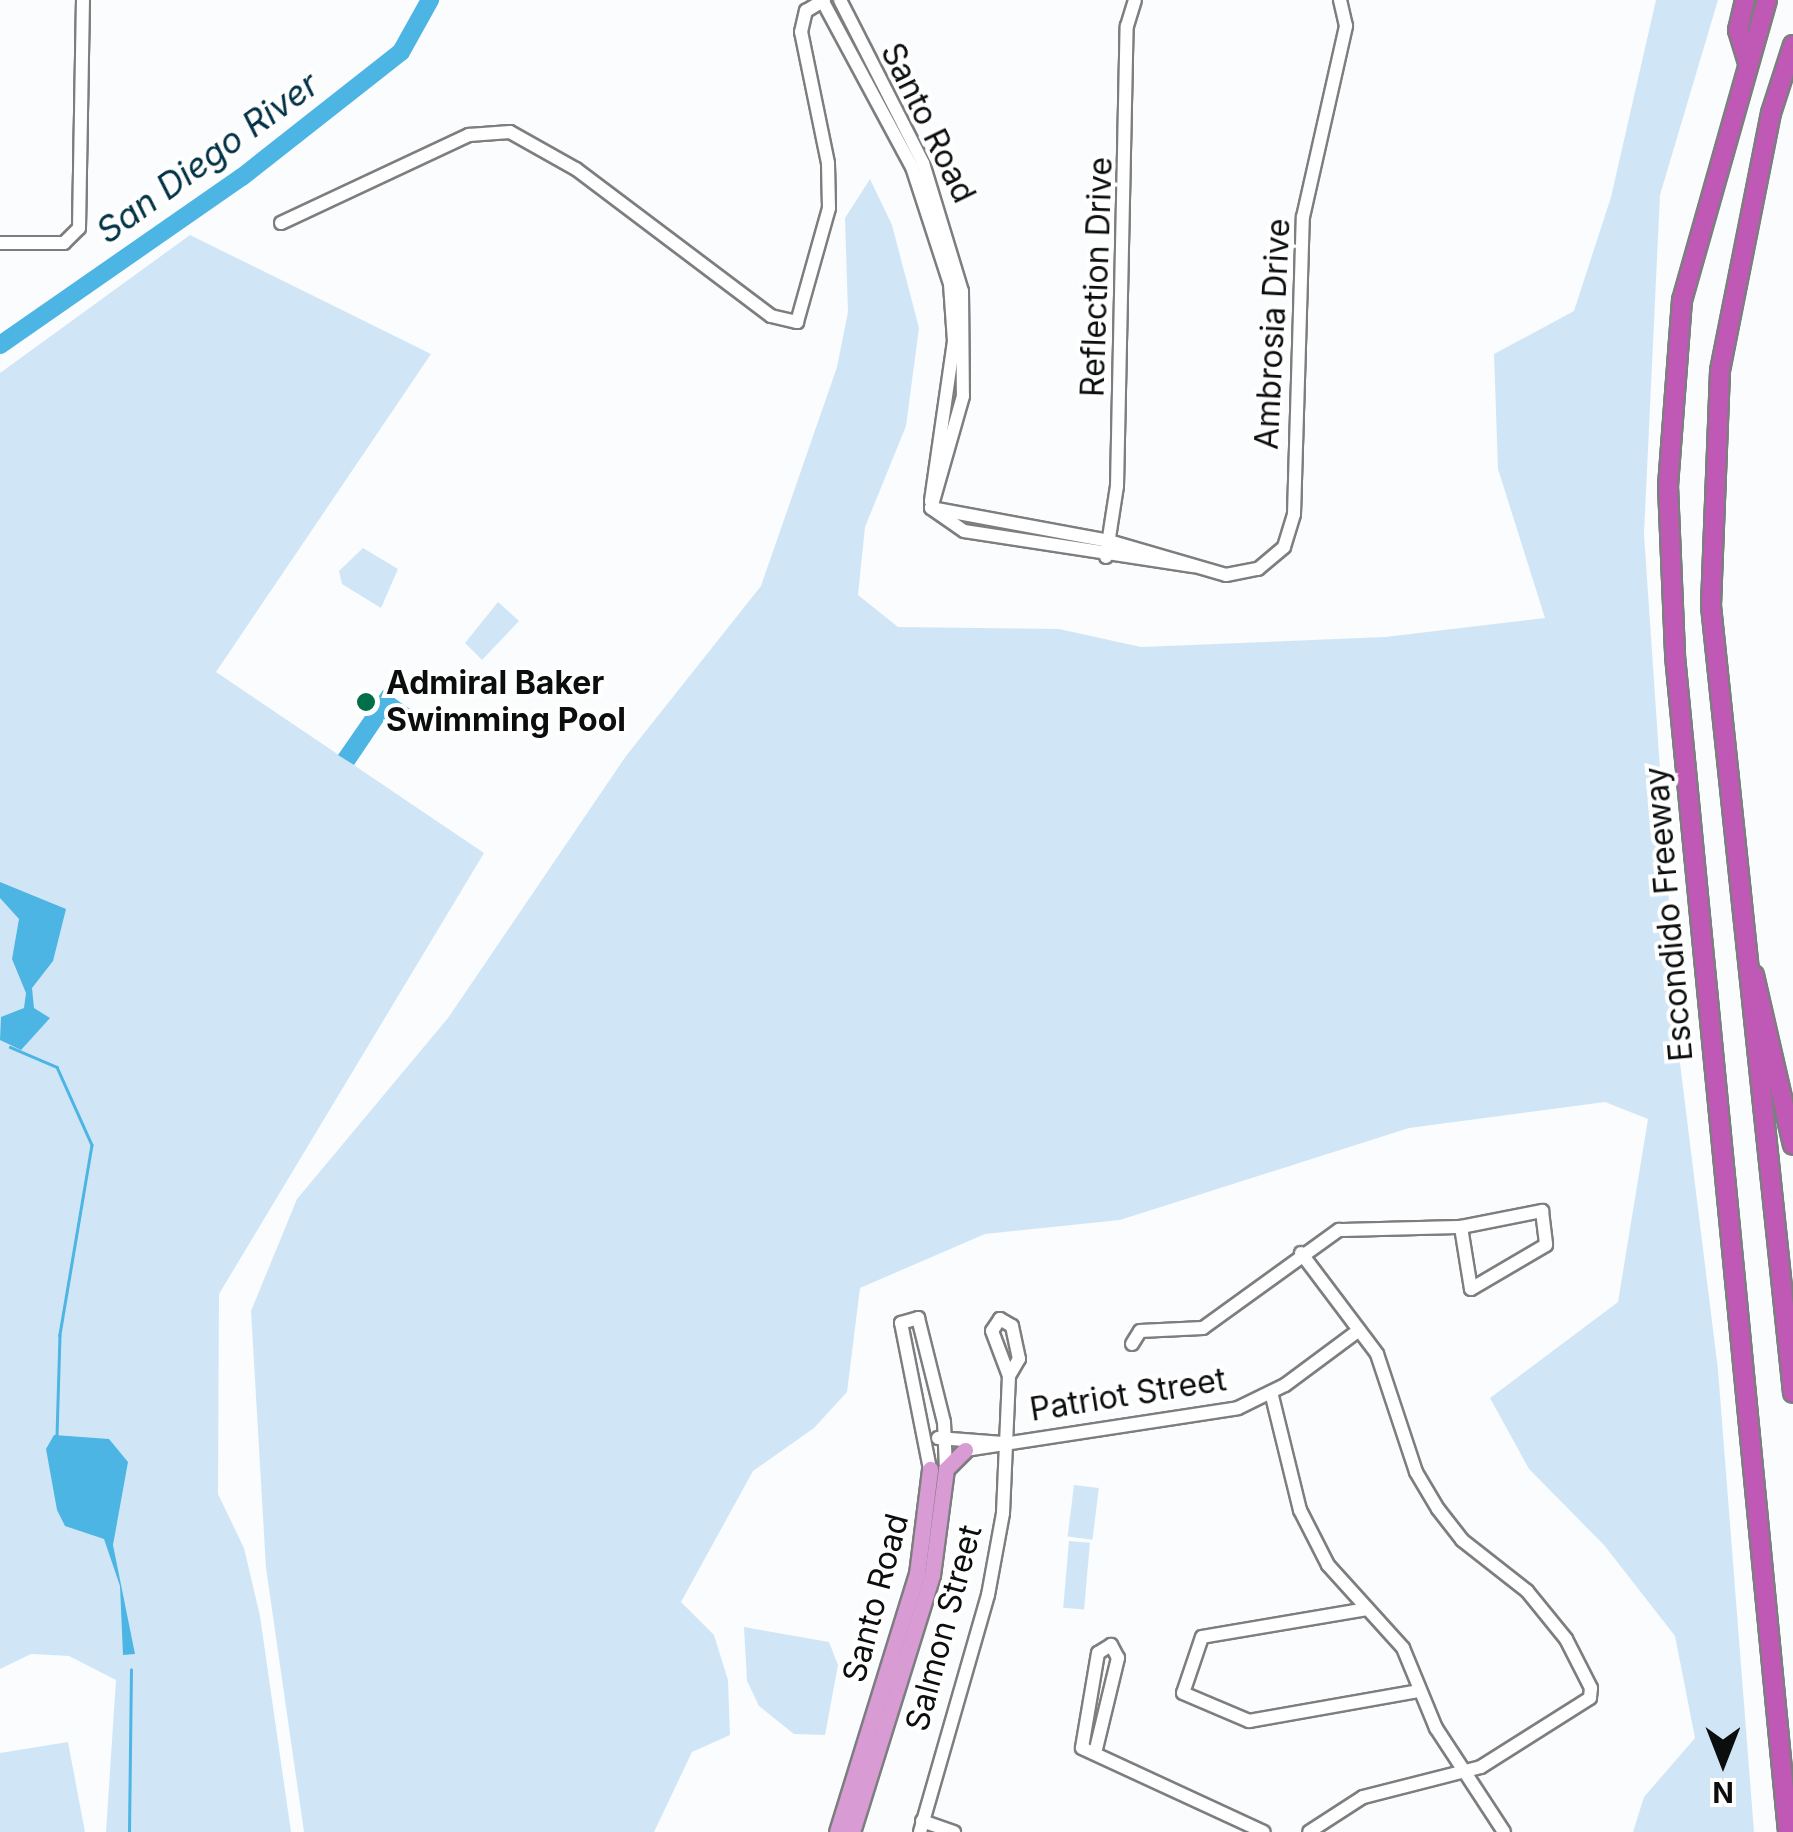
<!DOCTYPE html>
<style>
body{margin:0}
#map{position:relative;width:1793px;height:1832px;overflow:hidden;background:#fafcfe;font-family:Inter,sans-serif}
div>[style]{position:absolute}
.green>*{inset:0;background:#d0e6f7;transform-origin:0 0}
.water>*{inset:0;background:#4cb5e3}
.stream>*{height:2.5px;margin:-1.25px;padding:0 1.25px;transform-origin:1.25px;border-radius:1.25px;background:#4cb5e3}
.river>*{height:18px;margin:-9px;padding:0 9px;transform-origin:9px;border-radius:9px;background:#4cb5e3}
.roads{filter:drop-shadow(2px 0 #7d7e80) drop-shadow(-2px 0 #7d7e80) drop-shadow(0 2px #7d7e80) drop-shadow(0 -2px #7d7e80)}
.minor>*{height:12px;margin:-6px;padding:0 6px;transform-origin:6px;border-radius:6px;background:#fff}
.major>*{height:15px;margin:-7.5px;padding:0 7.5px;transform-origin:7.5px;border-radius:7.5px;background:#d99bd3}
.highway>*{height:18px;margin:-9px;padding:0 9px;transform-origin:9px;border-radius:9px;background:#c059b5}
.dots>*{width:28px;height:28px;translate:-50% -50%;box-sizing:border-box;border:5px solid #fff;border-radius:50%}
span{translate:-50% -50%;white-space:nowrap;text-align:center;line-height:1.15;-webkit-text-stroke:8px #fff;paint-order:stroke}
.street-label{font-size:32px;color:#0c0d0d}
.poi-label{font-size:32px;color:#0c0d0d;font-weight:700}
.left{translate:0 -50%;text-align:left}
.water-label{font-size:35px;color:#013245;font-style:italic}
.north{position:absolute;left:1673px;top:1712px;width:100px;height:100px;-webkit-text-stroke:8px #fff;paint-order:stroke;rotate:180deg;font-size:28px;font-weight:700;line-height:40px;text-align:center;color:#0c0d0d}
.north::after{content:'';display:block;margin:auto;width:35px;height:45px;background:#0c0d0d;clip-path:polygon(50% 0,100% 100%,50% 72%,0 100%)}
</style>
<div id="map">
<div class="green">
<div style="clip-path:polygon(1656px 0,1718px 0,1660px 195px,1644px 534px,1680px 1063px,1718px 1370px,1754px 1832px,1633px 1832px,1644px 1797px,1695px 1738px,1675px 1636px,1604px 1545px,1529px 1469px,1490px 1398px,1618px 1302px,1648px 1119px,1605px 1102px,1409px 1128px,1120px 1220px,985px 1234px,860px 1288px,847px 1392px,814px 1428px,753px 1471px,681px 1602px,714px 1635px,728px 1680px,730px 1735px,692px 1752px,654px 1832px,304px 1832px,266px 1568px,251px 1311px,297px 1199px,448px 1018px,626px 756px,761px 586px,837px 367px,848px 312px,845px 218px,870px 179px,892px 225px,919px 328px,906px 426px,865px 527px,858px 595px,898px 627px,1059px 629px,1141px 647px,1385px 637px,1545px 618px,1498px 469px,1494px 354px,1574px 311px,1611px 197px)"></div>
<div style="clip-path:polygon(190px 235px,431px 354px,216px 672px,484px 853px,219px 1294px,218px 1494px,244px 1548px,260px 1616px,291px 1832px,106px 1832px,116px 1680px,69px 1656px,31px 1654px,0 1669px,0 373px)"></div>
<div style="clip-path:polygon(363px 548px,398px 569px,381px 608px,342px 584px,339px 571px)"></div>
<div style="clip-path:polygon(498px 602px,519px 621px,482px 660px,465px 643px)"></div>
<div style="left:1074px;top:1485px;width:25px;height:52px;rotate:7deg"></div>
<div style="left:1069px;top:1541px;width:21px;height:67px;rotate:5deg"></div>
<div style="clip-path:polygon(744px 1627px,829px 1642px,838px 1665px,825px 1735px,794px 1734px,759px 1706px,747px 1681px)"></div>
<div style="clip-path:polygon(68px 1742px,85px 1832px,0 1832px,0 1753px)"></div>
</div>
<div class="water">
<div style="clip-path:polygon(383px 690px,414px 712px,404px 727px,387px 716px,354px 765px,338px 755px)"></div>
<div style="clip-path:polygon(0 882px,66px 909px,53px 961px,32px 988px,34px 1008px,50px 1018px,21px 1050px,0 1040px,1px 1017px,24px 1008px,26px 993px,12px 959px,19px 919px,0 898px)"></div>
<div style="clip-path:polygon(54px 1435px,109px 1439px,128px 1462px,113px 1545px,135px 1654px,123px 1655px,120px 1586px,104px 1539px,65px 1526px,57px 1510px,46px 1449px)"></div>
</div>
<div class="stream">
<div style="left:10px;top:1047px;width:51px;rotate:23.1deg"></div>
<div style="left:57px;top:1067px;width:85px;rotate:65.8deg"></div>
<div style="left:92px;top:1145px;width:193px;rotate:99.6deg"></div>
<div style="left:60px;top:1335px;width:102px;rotate:91.7deg"></div>
<div style="left:129px;top:1832px;width:162px;rotate:-89.3deg"></div>
</div>
<div class="river">
<div style="left:0;top:345px;width:295px;rotate:-34.8deg"></div>
<div style="left:242px;top:177px;width:202px;rotate:-38.2deg"></div>
<div style="left:401px;top:52px;width:60px;rotate:-60.9deg"></div>
</div>
<div class="roads">
<div class="minor">
<div style="left:822px;top:0;width:190px;rotate:61.7deg"></div>
<div style="left:912px;top:167px;width:123px;rotate:72deg"></div>
<div style="left:950px;top:284px;width:57px;rotate:86deg"></div>
<div style="left:954px;top:341px;width:162px;rotate:98.2deg"></div>
<div style="left:840px;top:0;width:183px;rotate:63deg"></div>
<div style="left:923px;top:163px;width:134px;rotate:73.1deg"></div>
<div style="left:962px;top:291px;width:105px;rotate:89.5deg"></div>
<div style="left:963px;top:396px;width:116px;rotate:105.9deg"></div>
<div style="left:281px;top:223px;width:208px;rotate:-25.1deg"></div>
<div style="left:469px;top:135px;width:41px;rotate:-4.2deg"></div>
<div style="left:510px;top:132px;width:76px;rotate:29.3deg"></div>
<div style="left:576px;top:169px;width:244px;rotate:37deg"></div>
<div style="left:771px;top:316px;width:27px;rotate:13deg"></div>
<div style="left:797px;top:322px;width:118px;rotate:-74.3deg"></div>
<div style="left:829px;top:208px;width:45px;rotate:-91.3deg"></div>
<div style="left:828px;top:163px;width:134px;rotate:-101.6deg"></div>
<div style="left:801px;top:32px;width:22px;rotate:-77deg"></div>
<div style="left:806px;top:11px;width:21px;rotate:-31deg"></div>
<div style="left:0;top:243px;width:64px"></div>
<div style="left:64px;top:243px;width:21px;rotate:-45deg"></div>
<div style="left:79px;top:228px;width:228px;rotate:-89deg"></div>
<div style="left:931px;top:508px;width:181px;rotate:10.5deg"></div>
<div style="left:1109px;top:541px;width:122px;rotate:16.2deg"></div>
<div style="left:1226px;top:575px;width:33px;rotate:-11deg"></div>
<div style="left:1258px;top:569px;width:34px;rotate:-40deg"></div>
<div style="left:1284px;top:547px;width:34px;rotate:-73deg"></div>
<div style="left:1294px;top:514px;width:297px;rotate:-88.3deg"></div>
<div style="left:1303px;top:217px;width:196px;rotate:-77.3deg"></div>
<div style="left:1346px;top:26px;width:27px;rotate:-103deg"></div>
<div style="left:931px;top:508px;width:40px;rotate:34.9deg"></div>
<div style="left:964px;top:531px;width:233px;rotate:8.7deg"></div>
<div style="left:1106px;top:557px;width:72px;rotate:-81.2deg"></div>
<div style="left:1117px;top:486px;width:460px;rotate:-88.8deg"></div>
<div style="left:1127px;top:26px;width:27px;rotate:-73deg"></div>
<div style="left:1542px;top:1211px;width:34px;rotate:83deg"></div>
<div style="left:1546px;top:1245px;width:87px;rotate:149.6deg"></div>
<div style="left:1471px;top:1289px;width:63px;rotate:-99.2deg"></div>
<div style="left:1461px;top:1227px;width:83px;rotate:-11.2deg"></div>
<div style="left:1301px;top:1253px;width:126px;rotate:53deg"></div>
<div style="left:1377px;top:1354px;width:124px;rotate:71.7deg"></div>
<div style="left:1416px;top:1472px;width:43px;rotate:59.3deg"></div>
<div style="left:1438px;top:1509px;width:39px;rotate:52deg"></div>
<div style="left:1462px;top:1540px;width:83px;rotate:38.1deg"></div>
<div style="left:1527px;top:1591px;width:62px;rotate:50.9deg"></div>
<div style="left:1566px;top:1639px;width:55px;rotate:63deg"></div>
<div style="left:1591px;top:1688px;width:10px;rotate:96deg"></div>
<div style="left:1590px;top:1698px;width:129px;rotate:147.7deg"></div>
<div style="left:1481px;top:1767px;width:122px;rotate:165.7deg"></div>
<div style="left:1363px;top:1797px;width:64px;rotate:147.1deg"></div>
<div style="left:1132px;top:1344px;width:15px;rotate:-58deg"></div>
<div style="left:1140px;top:1331px;width:63px;rotate:-2.7deg"></div>
<div style="left:1203px;top:1328px;width:168px;rotate:-35.8deg"></div>
<div style="left:1339px;top:1230px;width:122px;rotate:-1.4deg"></div>
<div style="left:1271px;top:1392px;width:122px;rotate:76.2deg"></div>
<div style="left:1300px;top:1510px;width:62px;rotate:63deg"></div>
<div style="left:1328px;top:1565px;width:112px;rotate:47.9deg"></div>
<div style="left:1403px;top:1648px;width:87px;rotate:67.6deg"></div>
<div style="left:1436px;top:1728px;width:124px;rotate:56.8deg"></div>
<div style="left:938px;top:1438px;width:65px;rotate:4.4deg"></div>
<div style="left:965px;top:1450px;width:276px;rotate:-8.7deg"></div>
<div style="left:1238px;top:1408px;width:52px;rotate:-26.1deg"></div>
<div style="left:1285px;top:1385px;width:92px;rotate:-36.6deg"></div>
<div style="left:930px;top:1469px;width:149px;rotate:-101.2deg"></div>
<div style="left:901px;top:1323px;width:18px;rotate:-16deg"></div>
<div style="left:918px;top:1318px;width:107px;rotate:76deg"></div>
<div style="left:944px;top:1422px;width:47px;rotate:87.6deg"></div>
<div style="left:1367px;top:1609px;width:167px;rotate:170.4deg"></div>
<div style="left:1202px;top:1637px;width:59px;rotate:108.7deg"></div>
<div style="left:1183px;top:1693px;width:72px;rotate:23deg"></div>
<div style="left:1249px;top:1721px;width:173px;rotate:-10deg"></div>
<div style="left:1095px;top:1753px;width:98px;rotate:-76.4deg"></div>
<div style="left:1118px;top:1658px;width:15px;rotate:-118deg"></div>
<div style="left:1111px;top:1645px;width:15px;rotate:148deg"></div>
<div style="left:1098px;top:1653px;width:96px;rotate:99.6deg"></div>
<div style="left:1082px;top:1748px;width:200px;rotate:24.8deg"></div>
<div style="left:922px;top:1821px;width:34px;rotate:19deg"></div>
<div style="left:920px;top:1832px;width:247px;rotate:-74deg"></div>
<div style="left:988px;top:1595px;width:83px;rotate:-79.6deg"></div>
<div style="left:1003px;top:1513px;width:137px;rotate:-87.5deg"></div>
<div style="left:1009px;top:1376px;width:20px;rotate:-60deg"></div>
<div style="left:1019px;top:1359px;width:34px;rotate:-102deg"></div>
<div style="left:1012px;top:1326px;width:14px;rotate:-150deg"></div>
<div style="left:1000px;top:1319px;width:14px;rotate:124deg"></div>
<div style="left:992px;top:1331px;width:48px;rotate:69.3deg"></div>
</div>
<div class="major">
<div style="left:837px;top:1832px;width:270px;rotate:-72.8deg"></div>
<div style="left:917px;top:1574px;width:106px;rotate:-82.9deg"></div>
<div style="left:852px;top:1832px;width:269px;rotate:-72.7deg"></div>
<div style="left:932px;top:1575px;width:107px;rotate:-82.5deg"></div>
<div style="left:946px;top:1469px;width:27px;rotate:-45deg"></div>
</div>
<div class="highway">
<div style="left:1745px;top:0;width:31px;rotate:103deg"></div>
<div style="left:1738px;top:30px;width:34px;rotate:73deg"></div>
<div style="left:1767px;top:0;width:312px;rotate:105.8deg"></div>
<div style="left:1682px;top:300px;width:187px;rotate:94.3deg"></div>
<div style="left:1668px;top:486px;width:170px;rotate:87.6deg"></div>
<div style="left:1675px;top:656px;width:1181px;rotate:84.51deg"></div>
<div style="left:1793px;top:45px;width:71px;rotate:107.9deg"></div>
<div style="left:1771px;top:113px;width:263px;rotate:101.2deg"></div>
<div style="left:1720px;top:371px;width:235px;rotate:92.2deg"></div>
<div style="left:1711px;top:606px;width:791px;rotate:84.05deg"></div>
<div style="left:1754px;top:975px;width:174px;rotate:77.1deg"></div>
</div>
</div>
<div class="dots">
<div style="left:366px;top:702px;background:#016f47"></div>
</div>
<div class="street-label">
<span style="left:928px;top:123px;rotate:64deg">Santo Road</span>
<span style="left:1097px;top:277px;rotate:-88deg">Reflection Drive</span>
<span style="left:1273px;top:334px;rotate:-87deg">Ambrosia Drive</span>
<span style="left:1669px;top:914px;rotate:-95deg">Escondido Freeway</span>
<span style="left:1128px;top:1395px;rotate:-9deg">Patriot Street</span>
<span style="left:876px;top:1598px;rotate:-75deg">Santo Road</span>
<span style="left:944px;top:1628px;rotate:-75deg">Salmon Street</span>
</div>
<div class="poi-label">
<span class="left" style="left:386px;top:702px">Admiral Baker<br>Swimming Pool</span>
</div>
<div class="water-label">
<span style="left:207px;top:157px;rotate:-36deg">San Diego River</span>
</div>
<div class="north">N</div>
</div>
